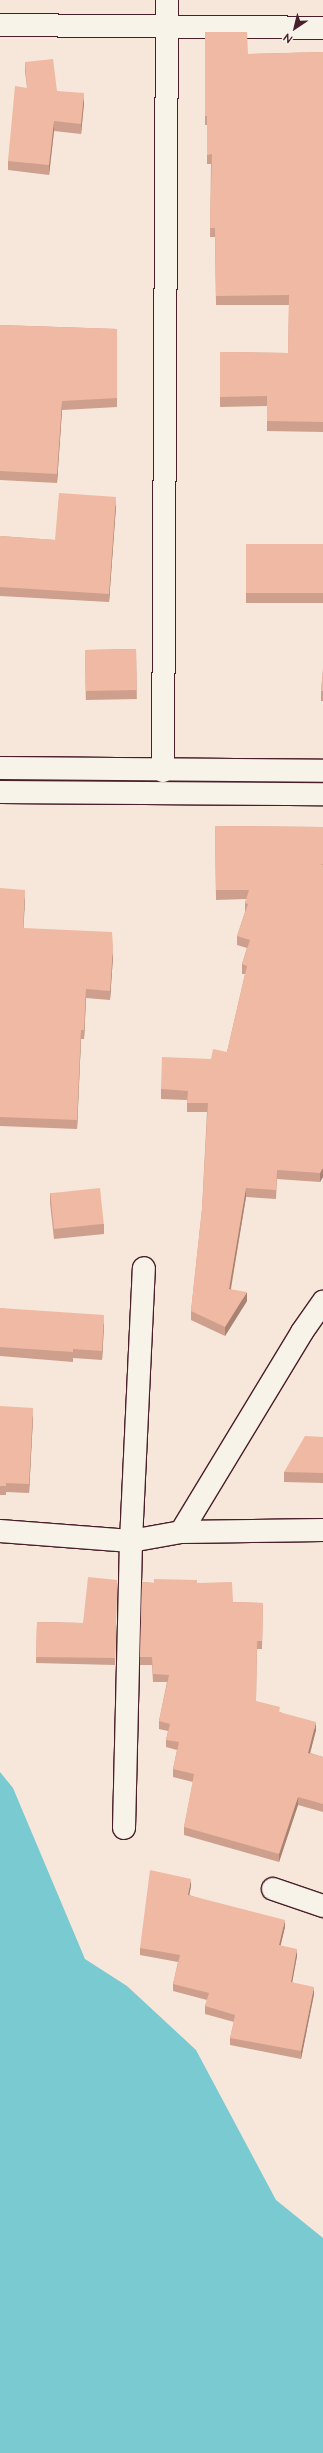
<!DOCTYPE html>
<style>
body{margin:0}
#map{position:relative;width:323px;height:2453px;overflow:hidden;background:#f6e7da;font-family:"Architects Daughter",sans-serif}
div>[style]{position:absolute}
.water>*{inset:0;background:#79cad1}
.roads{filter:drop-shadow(1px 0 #4a1f2b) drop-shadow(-1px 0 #4a1f2b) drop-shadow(0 1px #4a1f2b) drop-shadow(0 -1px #4a1f2b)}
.street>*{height:22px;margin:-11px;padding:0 11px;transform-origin:11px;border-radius:11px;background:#f7f3e8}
.secondary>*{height:22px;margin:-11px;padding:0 11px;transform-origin:11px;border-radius:11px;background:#f7f3e8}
.wall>*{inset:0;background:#ce9f8c;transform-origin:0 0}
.shaded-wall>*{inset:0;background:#a88272}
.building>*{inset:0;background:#f0b9a3;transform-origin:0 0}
span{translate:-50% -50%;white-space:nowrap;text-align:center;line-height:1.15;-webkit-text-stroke:3px #f7f3e8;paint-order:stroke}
.north{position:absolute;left:275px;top:8px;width:40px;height:40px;-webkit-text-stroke:3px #f7f3e8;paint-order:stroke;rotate:215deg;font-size:11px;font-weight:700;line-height:16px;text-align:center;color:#4a1f2b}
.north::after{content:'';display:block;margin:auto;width:14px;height:18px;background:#4a1f2b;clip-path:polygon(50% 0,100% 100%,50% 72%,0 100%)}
</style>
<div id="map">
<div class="water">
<div style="clip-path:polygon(0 1772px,13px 1788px,85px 1959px,127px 1986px,196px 2050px,276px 2200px,323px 2238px,323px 2453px,0 2453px)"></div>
</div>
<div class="roads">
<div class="street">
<div style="left:0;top:25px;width:323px;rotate:0.5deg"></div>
<div style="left:163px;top:771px;width:771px;rotate:-89.7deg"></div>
<div style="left:0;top:1531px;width:131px;rotate:4.4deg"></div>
<div style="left:131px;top:1541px;width:51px;rotate:-10.2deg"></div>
<div style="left:181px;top:1532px;width:142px;rotate:-0.8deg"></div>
<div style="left:181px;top:1532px;width:234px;rotate:-58.8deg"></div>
<div style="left:302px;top:1332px;width:37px;rotate:-55deg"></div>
<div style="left:124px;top:1828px;width:287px;rotate:-88.6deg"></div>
<div style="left:131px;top:1541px;width:273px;rotate:-87.3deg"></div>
<div style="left:273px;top:1889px;width:53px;rotate:18.8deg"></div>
</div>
<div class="secondary">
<div style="left:0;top:768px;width:323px;rotate:0.5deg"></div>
<div style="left:0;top:792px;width:323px;rotate:0.4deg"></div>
</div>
</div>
<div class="wall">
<div style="clip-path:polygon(205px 32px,248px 54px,323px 52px,323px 432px,267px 431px,267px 406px,220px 407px,220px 352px,288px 353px,289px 305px,216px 305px,215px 237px,210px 237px,211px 164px,207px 164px,207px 125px,205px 125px)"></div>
<div style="clip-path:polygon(25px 62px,57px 91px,84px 103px,81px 134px,54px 131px,49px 175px,8px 170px,8px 161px,27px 87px,25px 72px)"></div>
<div style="clip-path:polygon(0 325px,117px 329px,117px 407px,62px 410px,57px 483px,0 480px)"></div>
<div style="clip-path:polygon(116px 506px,109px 602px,0 596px,0 536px,55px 540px)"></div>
<div style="left:323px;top:544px;width:59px;height:77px;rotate:90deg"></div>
<div style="left:136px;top:649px;width:50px;height:51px;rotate:89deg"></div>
<div style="clip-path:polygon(323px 669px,323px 701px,321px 701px,321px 691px)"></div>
<div style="clip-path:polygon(215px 826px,323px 827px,323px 1177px,320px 1182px,277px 1179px,276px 1199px,246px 1197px,231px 1289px,247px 1301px,225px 1336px,191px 1320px,191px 1311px,202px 1209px,207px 1112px,187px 1112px,187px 1100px,161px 1099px,161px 1089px,211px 1059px,227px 1052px,245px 974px,242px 974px,242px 964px,247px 948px,237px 945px,237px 936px,245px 912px,245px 903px,246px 899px,216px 900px)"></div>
<div style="clip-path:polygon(0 888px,25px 899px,23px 928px,113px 956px,110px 1000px,86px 998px,84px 1039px,81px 1039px,77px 1129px,0 1126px)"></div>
<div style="clip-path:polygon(50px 1193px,104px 1224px,104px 1234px,54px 1239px,50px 1203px)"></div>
<div style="clip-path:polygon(0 1308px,104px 1324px,102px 1360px,73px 1358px,73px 1362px,0 1356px)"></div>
<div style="clip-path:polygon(0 1406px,33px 1417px,29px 1493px,6px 1492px,6px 1495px,0 1495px)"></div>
<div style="clip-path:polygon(323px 1437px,323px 1483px,284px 1482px,284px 1472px)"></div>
<div style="clip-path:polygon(117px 1580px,115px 1665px,36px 1663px,37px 1622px,83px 1623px)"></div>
<div style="clip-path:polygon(142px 1582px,154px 1583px,197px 1583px,233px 1602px,263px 1603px,262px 1649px,257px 1649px,256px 1701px,280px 1712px,316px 1730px,310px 1753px,323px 1757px,323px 1812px,298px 1805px,279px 1862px,184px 1835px,184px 1827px,193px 1782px,173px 1777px,173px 1769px,177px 1750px,166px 1747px,166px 1740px,168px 1731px,159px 1729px,159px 1721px,167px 1682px,153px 1682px,152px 1665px,140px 1665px)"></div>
<div style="clip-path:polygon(191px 1886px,189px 1895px,285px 1927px,280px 1946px,297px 1956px,292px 1982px,314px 1994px,301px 2059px,230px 2045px,230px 2038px,234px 2022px,205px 2014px,205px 2006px,207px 2000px,173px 1991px,173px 1984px,178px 1962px,140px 1955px,140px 1948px)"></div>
</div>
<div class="shaded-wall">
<div style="clip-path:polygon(84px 93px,84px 103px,81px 134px,81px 124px)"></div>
<div style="clip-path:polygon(54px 121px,54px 131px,49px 175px,49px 165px)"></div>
<div style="clip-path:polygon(62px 401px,62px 410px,57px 483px,57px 474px)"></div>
<div style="clip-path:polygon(116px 497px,116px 506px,109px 602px,109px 594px)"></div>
<div style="clip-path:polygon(25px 890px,25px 899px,23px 937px,23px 928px)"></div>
<div style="clip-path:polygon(113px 947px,113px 956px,110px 1000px,110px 991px)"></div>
<div style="clip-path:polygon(86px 989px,86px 998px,84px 1039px,84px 1030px)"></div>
<div style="clip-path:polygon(81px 1030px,81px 1039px,77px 1129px,77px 1120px)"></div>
<div style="clip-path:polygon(323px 1168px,323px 1177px,320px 1182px,320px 1173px)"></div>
<div style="clip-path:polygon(246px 1188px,246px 1197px,229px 1298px,229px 1289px)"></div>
<div style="clip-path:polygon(247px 1292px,247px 1301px,225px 1336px,225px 1327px)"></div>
<div style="clip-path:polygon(104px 1315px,104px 1324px,102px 1360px,102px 1351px)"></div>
<div style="clip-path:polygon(33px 1408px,33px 1417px,29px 1493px,29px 1484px)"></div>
<div style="clip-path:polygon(316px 1722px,316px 1730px,308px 1761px,308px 1753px)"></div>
<div style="clip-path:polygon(298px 1797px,298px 1805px,279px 1862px,279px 1854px)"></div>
<div style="clip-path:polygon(191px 1879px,191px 1886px,188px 1902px,188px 1895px)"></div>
<div style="clip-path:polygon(285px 1920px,285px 1927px,279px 1952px,279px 1945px)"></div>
<div style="clip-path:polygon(297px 1949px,297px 1956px,291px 1989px,291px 1982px)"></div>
<div style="clip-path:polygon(314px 1987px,314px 1994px,301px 2059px,301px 2051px)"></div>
</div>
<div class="building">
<div style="clip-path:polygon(205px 32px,247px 32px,248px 54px,323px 52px,323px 422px,267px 421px,267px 396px,220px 397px,220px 352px,288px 353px,289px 295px,216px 296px,215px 228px,210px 228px,212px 154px,207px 155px,207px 116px,205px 116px)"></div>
<div style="clip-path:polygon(53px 59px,57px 91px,84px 93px,81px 124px,54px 121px,49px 165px,8px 161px,15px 86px,27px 88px,25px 62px)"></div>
<div style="clip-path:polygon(0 325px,117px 329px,117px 398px,62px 401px,57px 474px,0 471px)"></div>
<div style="clip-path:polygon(59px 493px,116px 497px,109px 594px,0 587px,0 536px,55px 540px)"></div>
<div style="left:323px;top:544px;width:49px;height:77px;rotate:90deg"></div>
<div style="left:136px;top:649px;width:41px;height:51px;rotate:89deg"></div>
<div style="clip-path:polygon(323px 669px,323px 691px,321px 691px)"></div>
<div style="clip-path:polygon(215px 826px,323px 827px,323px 864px,320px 864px,323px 865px,323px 1168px,320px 1173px,277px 1170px,276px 1190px,246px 1188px,229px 1289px,247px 1292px,225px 1327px,191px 1311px,202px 1209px,208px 1103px,187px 1103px,188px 1091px,161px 1089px,162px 1057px,211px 1059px,213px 1049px,227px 1052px,247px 966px,242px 964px,250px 940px,237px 936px,248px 904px,245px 903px,249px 890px,216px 890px)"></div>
<div style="clip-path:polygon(0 888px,25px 890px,23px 928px,112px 932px,113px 947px,110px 991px,86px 989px,84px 1030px,81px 1030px,77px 1120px,0 1117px)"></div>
<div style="left:100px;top:1188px;width:36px;height:50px;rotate:84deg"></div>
<div style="clip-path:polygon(0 1308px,104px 1315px,102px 1351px,73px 1349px,73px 1352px,0 1347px)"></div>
<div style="clip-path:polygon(0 1406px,33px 1408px,29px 1484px,6px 1483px,6px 1486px,0 1486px)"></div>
<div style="clip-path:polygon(305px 1436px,323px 1437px,323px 1473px,284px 1472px)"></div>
<div style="clip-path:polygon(88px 1577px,117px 1580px,115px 1658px,36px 1657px,37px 1622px,83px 1623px)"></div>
<div style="clip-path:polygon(154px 1579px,197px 1580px,197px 1583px,232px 1582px,233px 1602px,263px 1603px,262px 1641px,257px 1641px,256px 1701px,280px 1707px,279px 1712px,316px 1722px,308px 1753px,323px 1757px,323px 1804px,298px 1797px,279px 1854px,184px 1827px,194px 1774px,173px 1769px,179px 1742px,166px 1740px,170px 1724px,159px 1721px,169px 1675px,153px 1674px,152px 1657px,140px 1657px,142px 1582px,154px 1583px)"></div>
<div style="clip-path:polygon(150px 1870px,191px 1879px,188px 1895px,285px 1920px,279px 1945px,297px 1949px,291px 1982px,314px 1987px,301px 2051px,230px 2038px,235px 2015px,205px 2006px,209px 1993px,173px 1984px,180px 1955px,140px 1948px)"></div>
</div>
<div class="north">N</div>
</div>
